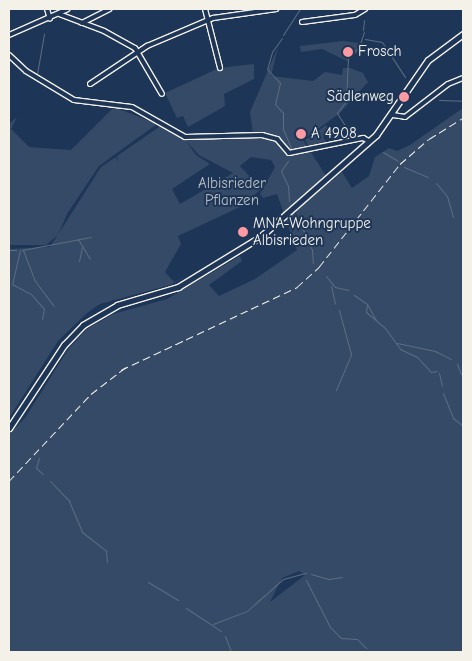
<!DOCTYPE html>
<meta charset="utf-8">
<style>
body{margin:0}
#map{position:relative;width:472px;height:661px;overflow:hidden;background:#1d3557;font-family:"Comic Neue",sans-serif}
div>[style]{position:absolute}
.green>*{inset:0;background:#354a67}
.stream>*{height:1px;margin:-0.5px;padding:0 0.5px;transform-origin:0.5px;border-radius:0.5px;background:#5e6d82}
.roads{filter:drop-shadow(1px 0 #f4f1e8) drop-shadow(-1px 0 #f4f1e8) drop-shadow(0 1px #f4f1e8) drop-shadow(0 -1px #f4f1e8)}
.minor>*{height:4px;margin:-2px;padding:0 2px;transform-origin:2px;border-radius:2px;background:#1d3557}
.major>*{height:5px;margin:-2.5px;padding:0 2.5px;transform-origin:2.5px;border-radius:2.5px;background:#1d3557}
.rail>*{height:1px;margin-top:-0.5px;transform-origin:0;background:repeating-linear-gradient(90deg,#f4f1e8 0 8px,transparent 0 12px)}
.dots>*{width:14px;height:14px;translate:-50% -50%;box-sizing:border-box;border:2px solid #1d3557;border-radius:50%}
span{translate:-50% -50%;white-space:nowrap;text-align:center;line-height:1.15;-webkit-text-stroke:4px #1d3557;paint-order:stroke}
.poi-label{font-size:15px;color:#f4f1e8}
.left{translate:0 -50%;text-align:left}
.right{translate:-100% -50%;text-align:right}
.park-label{font-size:15px;color:#bbbfc1}
.frame{position:absolute;inset:0;border:10px solid #f4f1e8;pointer-events:none}
</style>
<div id="map">
<div class="green">
<div style="clip-path:polygon(343px 41px,359px 43px,359px 51px,347px 61px,322px 49px,301px 52px,300px 46px)"></div>
<div style="clip-path:polygon(evenodd,278px 47px,271px 76px,313px 81px,325px 72px,342px 75px,343px 68px,350px 68px,363px 73px,368px 82px,340px 113px,303px 140px,330px 182px,342px 172px,352px 188px,369px 176px,375px 157px,389px 148px,397px 151px,410px 145px,463px 108px,463px 652px,9px 652px,9px 434px,25px 418px,69px 348px,87px 329px,113px 314px,167px 299px,240px 256px,242px 261px,209px 285px,219px 296px,255px 279px,297px 250px,277px 194px,263px 198px,260px 194px,275px 167px,271px 160px,251px 157px,240px 166px,261px 189px,242px 206px,178px 236px,181px 244px,165px 272px,174px 282px,185px 277px,170px 285px,100px 304px,87px 313px,58px 341px,9px 418px,9px 249px,50px 247px,101px 167px,116px 157px,118px 162px,117px 156px,162px 125px,185px 140px,253px 134px,250px 112px,278px 47px,185px 140px,199px 155px,233px 173px,180px 204px,172px 189px,210px 164px,196px 155px,185px 140px,278px 47px,299px 571px,305px 575px,270px 602px,282px 578px,299px 571px)"></div>
<div style="clip-path:polygon(254px 64px,254px 79px,224px 94px,225px 106px,188px 127px,183px 116px,177px 118px,165px 93px,219px 68px)"></div>
<div style="clip-path:polygon(114px 107px,157px 124px,99px 166px,67px 214px,58px 235px,46px 245px,9px 245px,9px 124px,17px 117px,11px 129px,29px 147px,71px 150px)"></div>
<div style="clip-path:polygon(326px 125px,332px 133px,323px 137px,326px 142px,308px 146px,305px 140px)"></div>
</div>
<div class="stream">
<div style="left:363px;top:30px;width:10px;rotate:-84deg"></div>
<div style="left:283px;top:35px;width:31px;rotate:-57deg"></div>
<div style="left:282px;top:38px;width:17px;rotate:126deg"></div>
<div style="left:272px;top:52px;width:18px;rotate:106deg"></div>
<div style="left:267px;top:69px;width:19px;rotate:47deg"></div>
<div style="left:280px;top:83px;width:22px;rotate:103deg"></div>
<div style="left:275px;top:104px;width:12px;rotate:48deg"></div>
<div style="left:283px;top:113px;width:16px;rotate:90deg"></div>
<div style="left:283px;top:129px;width:21px;rotate:67deg"></div>
<div style="left:365px;top:39px;width:17px;rotate:10deg"></div>
<div style="left:382px;top:42px;width:42px;rotate:56.7deg"></div>
<div style="left:37px;top:74px;width:41px;rotate:-80.1deg"></div>
<div style="left:439px;top:100px;width:24px;rotate:2deg"></div>
<div style="left:346px;top:127px;width:17px;rotate:-123deg"></div>
<div style="left:337px;top:113px;width:15px;rotate:-53deg"></div>
<div style="left:346px;top:101px;width:43px;rotate:-87.3deg"></div>
<div style="left:348px;top:58px;width:16px;rotate:-45deg"></div>
<div style="left:359px;top:47px;width:16px;rotate:-72deg"></div>
<div style="left:383px;top:152px;width:17px;rotate:31deg"></div>
<div style="left:288px;top:161px;width:12px;rotate:125deg"></div>
<div style="left:281px;top:171px;width:17px;rotate:65deg"></div>
<div style="left:288px;top:186px;width:15px;rotate:86deg"></div>
<div style="left:404px;top:167px;width:26px;rotate:23deg"></div>
<div style="left:436px;top:183px;width:17px;rotate:50deg"></div>
<div style="left:447px;top:196px;width:22px;rotate:74deg"></div>
<div style="left:300px;top:223px;width:30px;rotate:66deg"></div>
<div style="left:312px;top:250px;width:13px;rotate:86deg"></div>
<div style="left:78px;top:239px;width:23px;rotate:59deg"></div>
<div style="left:9px;top:250px;width:7px"></div>
<div style="left:20px;top:250px;width:35px;rotate:103deg"></div>
<div style="left:12px;top:284px;width:21px;rotate:28deg"></div>
<div style="left:31px;top:294px;width:20px;rotate:49deg"></div>
<div style="left:44px;top:309px;width:10px;rotate:101deg"></div>
<div style="left:22px;top:250px;width:70px;rotate:-10.7deg"></div>
<div style="left:23px;top:250px;width:33px;rotate:69deg"></div>
<div style="left:35px;top:281px;width:31px;rotate:53deg"></div>
<div style="left:79px;top:261px;width:14px;rotate:-78deg"></div>
<div style="left:326px;top:276px;width:14px;rotate:51deg"></div>
<div style="left:335px;top:287px;width:14px;rotate:12deg"></div>
<div style="left:331px;top:286px;width:18px;rotate:77deg"></div>
<div style="left:354px;top:295px;width:16px;rotate:35deg"></div>
<div style="left:367px;top:304px;width:8px;rotate:97deg"></div>
<div style="left:366px;top:312px;width:25px;rotate:40deg"></div>
<div style="left:385px;top:328px;width:26px;rotate:54deg"></div>
<div style="left:400px;top:349px;width:19px;rotate:25deg"></div>
<div style="left:417px;top:357px;width:21px;rotate:47deg"></div>
<div style="left:431px;top:372px;width:6px;rotate:-9deg"></div>
<div style="left:367px;top:304px;width:18px;rotate:61deg"></div>
<div style="left:397px;top:343px;width:39px;rotate:12deg"></div>
<div style="left:435px;top:351px;width:18px;rotate:27deg"></div>
<div style="left:457px;top:364px;width:11px;rotate:68deg"></div>
<div style="left:439px;top:373px;width:13px;rotate:77deg"></div>
<div style="left:336px;top:390px;width:39px;rotate:-67deg"></div>
<div style="left:351px;top:354px;width:46px;rotate:-105.3deg"></div>
<div style="left:443px;top:393px;width:27px;rotate:68deg"></div>
<div style="left:453px;top:418px;width:11px;rotate:38deg"></div>
<div style="left:463px;top:435px;width:2px;rotate:90deg"></div>
<div style="left:39px;top:458px;width:10px;rotate:107deg"></div>
<div style="left:36px;top:468px;width:9px;rotate:41deg"></div>
<div style="left:50px;top:481px;width:28px;rotate:46deg"></div>
<div style="left:69px;top:501px;width:34px;rotate:67deg"></div>
<div style="left:82px;top:532px;width:31px;rotate:38deg"></div>
<div style="left:106px;top:551px;width:11px;rotate:85deg"></div>
<div style="left:311px;top:574px;width:19px;rotate:16deg"></div>
<div style="left:329px;top:579px;width:13px;rotate:-9deg"></div>
<div style="left:306px;top:580px;width:53px;rotate:62.9deg"></div>
<div style="left:330px;top:627px;width:16px;rotate:45deg"></div>
<div style="left:341px;top:638px;width:16px;rotate:4deg"></div>
<div style="left:357px;top:639px;width:13px;rotate:45deg"></div>
<div style="left:148px;top:582px;width:35px;rotate:31deg"></div>
<div style="left:186px;top:608px;width:42px;rotate:33.3deg"></div>
<div style="left:213px;top:624px;width:36px;rotate:-21deg"></div>
<div style="left:247px;top:611px;width:48px;rotate:-41.6deg"></div>
<div style="left:283px;top:579px;width:24px;rotate:-15deg"></div>
<div style="left:225px;top:636px;width:17px;rotate:69deg"></div>
</div>
<div class="roads">
<div class="minor">
<div style="left:47px;top:9px;width:10px;rotate:73deg"></div>
<div style="left:205px;top:9px;width:61px;rotate:75.7deg"></div>
<div style="left:59px;top:14px;width:48px;rotate:20.7deg"></div>
<div style="left:104px;top:31px;width:35px;rotate:29deg"></div>
<div style="left:135px;top:48px;width:53px;rotate:59.6deg"></div>
<div style="left:302px;top:22px;width:53px;rotate:-7.5deg"></div>
<div style="left:355px;top:15px;width:12px;rotate:-31deg"></div>
<div style="left:82px;top:23px;width:31px;rotate:-27deg"></div>
<div style="left:9px;top:35px;width:64px;rotate:-23.8deg"></div>
<div style="left:9px;top:55px;width:23px;rotate:43deg"></div>
<div style="left:26px;top:71px;width:56px;rotate:31.1deg"></div>
<div style="left:74px;top:100px;width:58px;rotate:6.9deg"></div>
<div style="left:132px;top:107px;width:61px;rotate:29.5deg"></div>
<div style="left:185px;top:137px;width:77px;rotate:-1.5deg"></div>
<div style="left:262px;top:135px;width:16px;rotate:15deg"></div>
<div style="left:277px;top:139px;width:18px;rotate:49deg"></div>
<div style="left:289px;top:153px;width:76px;rotate:-11.5deg"></div>
<div style="left:363px;top:138px;width:7px;rotate:27deg"></div>
<div style="left:90px;top:84px;width:69px;rotate:-33.7deg"></div>
<div style="left:147px;top:46px;width:72px;rotate:-23deg"></div>
<div style="left:213px;top:18px;width:64px;rotate:-8.1deg"></div>
<div style="left:393px;top:115px;width:12px;rotate:9deg"></div>
<div style="left:405px;top:117px;width:54px;rotate:-37.5deg"></div>
<div style="left:448px;top:84px;width:16px;rotate:-22deg"></div>
</div>
<div class="major">
<div style="left:9px;top:428px;width:100px;rotate:-56.5deg"></div>
<div style="left:64px;top:345px;width:28px;rotate:-46deg"></div>
<div style="left:83px;top:325px;width:39px;rotate:-30deg"></div>
<div style="left:117px;top:305px;width:64px;rotate:-16.4deg"></div>
<div style="left:178px;top:287px;width:96px;rotate:-31.4deg"></div>
<div style="left:260px;top:237px;width:154px;rotate:-41.3deg"></div>
<div style="left:376px;top:135px;width:91px;rotate:-55.3deg"></div>
<div style="left:428px;top:60px;width:44px;rotate:-36.6deg"></div>
</div>
</div>
<div class="rail">
<div style="left:121px;top:370px;width:195px;rotate:-25.2deg"></div>
<div style="left:297px;top:287px;width:30px;rotate:-42deg"></div>
<div style="left:319px;top:267px;width:131px;rotate:-51.8deg"></div>
<div style="left:400px;top:164px;width:38px;rotate:-41deg"></div>
<div style="left:429px;top:139px;width:40px;rotate:-32deg"></div>
<div style="left:9px;top:481px;width:120px;rotate:-46.7deg"></div>
<div style="left:91px;top:394px;width:44px;rotate:-37.6deg"></div>
</div>
<div class="dots">
<div style="left:348px;top:52px;background:#ff9aa2"></div>
<div style="left:404px;top:97px;background:#ff9aa2"></div>
<div style="left:301px;top:134px;background:#ff9aa2"></div>
<div style="left:243px;top:232px;background:#ff9aa2"></div>
</div>
<div class="poi-label">
<span class="left" style="left:358px;top:52px">Frosch</span>
<span class="right" style="left:394px;top:97px">Sädlenweg</span>
<span class="left" style="left:311px;top:134px">A 4908</span>
<span class="left" style="left:253px;top:232px">MNA-Wohngruppe<br>Albisrieden</span>
</div>
<div class="park-label">
<span style="left:232px;top:192px">Albisrieder<br>Pflanzen</span>
</div>
<div class="frame"></div>
</div>
